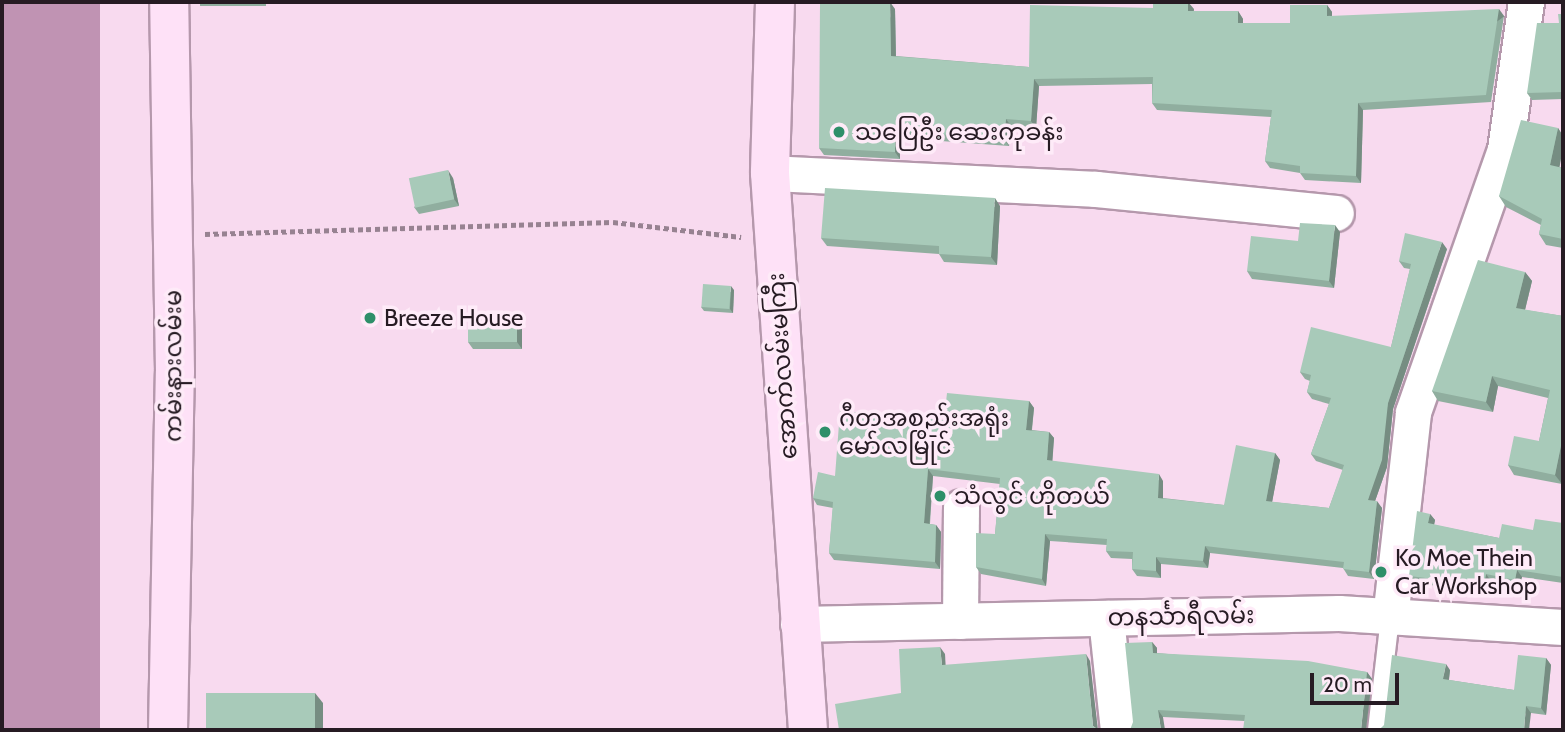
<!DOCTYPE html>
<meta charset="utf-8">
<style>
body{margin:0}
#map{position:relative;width:1565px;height:732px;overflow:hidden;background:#f8daef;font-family:Cabin,"Noto Sans Myanmar",sans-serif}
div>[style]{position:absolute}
.water>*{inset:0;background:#c093b3;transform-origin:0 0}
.path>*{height:4.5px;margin-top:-2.25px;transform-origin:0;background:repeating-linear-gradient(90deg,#978291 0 5px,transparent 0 8.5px)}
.roads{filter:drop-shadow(2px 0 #b598ac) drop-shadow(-2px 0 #b598ac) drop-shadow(0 2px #b598ac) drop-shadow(0 -2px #b598ac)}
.lane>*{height:18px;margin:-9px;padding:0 9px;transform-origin:9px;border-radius:9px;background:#fff}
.street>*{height:35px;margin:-17.5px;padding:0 17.5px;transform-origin:17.5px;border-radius:17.5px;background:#fff}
.secondary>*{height:38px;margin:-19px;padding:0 19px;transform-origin:19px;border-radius:19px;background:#fee1f7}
.wall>*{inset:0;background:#90ae9f;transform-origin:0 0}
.shaded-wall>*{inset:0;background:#768d82;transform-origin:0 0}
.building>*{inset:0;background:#a8cab9;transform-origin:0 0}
.dots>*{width:19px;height:19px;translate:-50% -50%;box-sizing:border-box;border:4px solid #feebf8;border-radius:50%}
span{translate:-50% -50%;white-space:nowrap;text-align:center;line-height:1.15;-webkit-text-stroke:7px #feebf8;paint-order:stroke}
.poi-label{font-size:24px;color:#261b23}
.left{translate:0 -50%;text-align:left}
.street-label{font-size:24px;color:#261b23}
.frame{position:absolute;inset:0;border:4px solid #261b23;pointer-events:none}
.scale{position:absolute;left:1310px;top:673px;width:89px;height:32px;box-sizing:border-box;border:4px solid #261b23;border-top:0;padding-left:9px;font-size:21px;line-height:24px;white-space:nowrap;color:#261b23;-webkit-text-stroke:5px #feebf8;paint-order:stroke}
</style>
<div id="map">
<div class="water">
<div style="left:2px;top:2px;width:98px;height:728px"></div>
</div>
<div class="path">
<div style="left:205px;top:234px;width:408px;rotate:-1.7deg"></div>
<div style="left:613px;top:222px;width:129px;rotate:6.7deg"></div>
</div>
<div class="roads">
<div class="lane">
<div style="left:1377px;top:730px;width:113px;rotate:-83.4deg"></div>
</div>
<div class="street">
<div style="left:770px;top:173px;width:326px;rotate:2.8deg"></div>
<div style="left:1096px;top:189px;width:241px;rotate:5.7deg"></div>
<div style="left:1106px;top:618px;width:113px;rotate:83.9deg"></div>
<div style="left:1390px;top:618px;width:207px;rotate:-83.6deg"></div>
<div style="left:1413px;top:412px;width:279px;rotate:-70.7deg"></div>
<div style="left:1505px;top:149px;width:148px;rotate:-81.9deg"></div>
<div style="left:960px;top:621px;width:114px;rotate:-89.5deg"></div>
<div style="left:798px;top:624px;width:541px;rotate:-1.16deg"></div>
<div style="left:1339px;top:613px;width:224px;rotate:3.6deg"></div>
</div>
<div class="secondary">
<div style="left:775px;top:2px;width:171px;rotate:91.7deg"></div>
<div style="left:770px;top:173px;width:558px;rotate:86.1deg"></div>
<div style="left:168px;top:730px;width:358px;rotate:-88.9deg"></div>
<div style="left:175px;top:372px;width:370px;rotate:-90.9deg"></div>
</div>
</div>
<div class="wall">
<div style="left:200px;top:2px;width:66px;height:4px"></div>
<div style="clip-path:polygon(1188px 2px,1194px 11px,1238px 11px,1243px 19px,1243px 23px,1290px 23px,1327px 5px,1332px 12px,1332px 16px,1504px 16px,1491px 102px,1363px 110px,1361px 183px,1305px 180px,1300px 173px,1270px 168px,1265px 161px,1271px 117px,1157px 110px,1152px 103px,1152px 84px,1039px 86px,1036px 128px,1011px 126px,1009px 146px,900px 138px,900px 159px,824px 155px,819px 148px,895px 9px,896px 56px,1029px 67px,1153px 8px)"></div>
<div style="clip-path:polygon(1563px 14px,1563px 99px,1532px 100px,1527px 93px)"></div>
<div style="clip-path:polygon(1558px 128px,1563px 136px,1563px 148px,1559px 167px,1563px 168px,1563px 248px,1546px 245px,1539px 234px,1541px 225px,1506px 207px,1499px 196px)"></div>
<div style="clip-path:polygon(453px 178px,459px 206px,419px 214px,414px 207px)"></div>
<div style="clip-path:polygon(1000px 206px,997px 265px,944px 262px,939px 254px,827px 246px,821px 238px)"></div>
<div style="clip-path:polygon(1340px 232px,1334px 288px,1252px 279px,1247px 271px,1298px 241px)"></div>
<div style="clip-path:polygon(1447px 249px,1393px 409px,1387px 467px,1375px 501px,1382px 508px,1374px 579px,1348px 576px,1343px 568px,1210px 553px,1208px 568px,1161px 564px,1161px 578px,1137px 576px,1132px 569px,1132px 559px,1111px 558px,1106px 551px,1107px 545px,1050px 541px,1046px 586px,981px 574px,976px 567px,995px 534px,1000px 484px,933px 476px,930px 524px,936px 525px,941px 532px,940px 569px,834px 560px,829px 553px,833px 508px,817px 505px,813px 498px,835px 476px,944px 420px,1029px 401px,1034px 408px,1032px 430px,1049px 432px,1054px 438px,1052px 461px,1163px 481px,1163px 498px,1224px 505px,1275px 453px,1280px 460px,1272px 502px,1329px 508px,1343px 470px,1316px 461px,1311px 454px,1329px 404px,1312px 399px,1307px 392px,1310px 381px,1305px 379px,1300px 372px,1391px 347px,1410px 269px,1404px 268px,1399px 261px)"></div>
<div style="clip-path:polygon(1525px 272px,1532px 281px,1525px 310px,1563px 316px,1563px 476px,1562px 484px,1514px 475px,1508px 465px,1539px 441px,1548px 398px,1498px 386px,1493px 412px,1438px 401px,1432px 391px)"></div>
<div style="clip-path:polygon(734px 290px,733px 313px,704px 311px,701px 307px)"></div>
<div style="clip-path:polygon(517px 314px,522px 321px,522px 349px,473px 349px,468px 342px)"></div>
<div style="clip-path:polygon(1430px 514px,1435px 520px,1434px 525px,1499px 538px,1563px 523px,1563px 583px,1522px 577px,1520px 587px,1491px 581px,1488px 592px,1414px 583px,1409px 576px)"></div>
<div style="clip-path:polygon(1152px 642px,1157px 648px,1157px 653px,1367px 672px,1372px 679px,1244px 721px,1163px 717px,1133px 722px)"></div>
<div style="clip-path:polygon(1546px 658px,1551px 665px,1546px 715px,1531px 713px,1379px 730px,1450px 670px,1449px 680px,1514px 690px)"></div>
</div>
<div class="shaded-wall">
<div style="clip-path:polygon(890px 2px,895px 9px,896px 63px,891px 56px)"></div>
<div style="clip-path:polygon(1188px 2px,1194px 9px,1193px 18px,1188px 11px)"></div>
<div style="clip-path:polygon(1327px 5px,1332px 12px,1332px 24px,1327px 16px)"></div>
<div style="left:1499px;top:9px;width:9px;height:87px;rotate:54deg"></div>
<div style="clip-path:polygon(1238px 11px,1243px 19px,1243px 30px,1238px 23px)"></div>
<div style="clip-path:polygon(1034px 79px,1039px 86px,1036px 128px,1031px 121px)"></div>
<div style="clip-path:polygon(1358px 103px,1363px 110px,1361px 183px,1356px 176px)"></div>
<div style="clip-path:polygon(1006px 119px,1011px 126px,1009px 146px,1004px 139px)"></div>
<div style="clip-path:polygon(1558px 128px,1563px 136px,1563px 148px,1558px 175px,1550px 165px)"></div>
<div style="clip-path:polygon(895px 131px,900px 138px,900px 159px,895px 152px)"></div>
<div style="clip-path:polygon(448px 170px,453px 178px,459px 206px,454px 199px)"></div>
<div style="clip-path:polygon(995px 198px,1000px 206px,997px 265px,991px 257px)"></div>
<div style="clip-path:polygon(1335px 225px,1340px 232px,1334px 288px,1329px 281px)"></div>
<div style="clip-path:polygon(1442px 242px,1447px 249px,1393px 409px,1387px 467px,1373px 507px,1368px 500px,1388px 403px)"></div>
<div style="clip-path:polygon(1525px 272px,1532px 281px,1523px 318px,1516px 308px)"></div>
<div style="clip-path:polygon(731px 286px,734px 290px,733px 313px,730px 309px)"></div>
<div style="clip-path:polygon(517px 314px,522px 321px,522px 349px,517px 342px)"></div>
<div style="clip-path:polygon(1492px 376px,1498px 386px,1493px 412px,1486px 402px)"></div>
<div style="clip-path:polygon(1029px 401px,1034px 408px,1031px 436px,1026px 430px)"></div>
<div style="clip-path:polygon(1049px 432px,1054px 438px,1052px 467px,1047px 460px)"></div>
<div style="clip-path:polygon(1563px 436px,1563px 476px,1562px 484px,1555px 475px)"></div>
<div style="clip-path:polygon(1275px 453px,1280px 460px,1271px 508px,1266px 501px)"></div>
<div style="clip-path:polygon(928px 469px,933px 476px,929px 530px,924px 523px)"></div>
<div style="clip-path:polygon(1159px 474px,1163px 481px,1163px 505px,1158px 498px)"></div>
<div style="clip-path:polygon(1377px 501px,1382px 508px,1374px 579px,1369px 572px)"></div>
<div style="clip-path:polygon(1430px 514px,1435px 520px,1433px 530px,1428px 523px)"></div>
<div style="clip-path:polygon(936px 525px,941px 532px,940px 569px,935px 562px)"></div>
<div style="clip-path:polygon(1045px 534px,1050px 541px,1046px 586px,1042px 579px)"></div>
<div style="clip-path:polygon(1205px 546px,1210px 553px,1208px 568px,1203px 561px)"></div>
<div style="clip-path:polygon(1156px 557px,1161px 564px,1161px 578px,1156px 571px)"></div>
<div style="clip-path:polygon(1517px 570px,1522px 577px,1520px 587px,1515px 580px)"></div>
<div style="clip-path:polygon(1486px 574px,1491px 581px,1488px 592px,1484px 585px)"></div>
<div style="clip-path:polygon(1152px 642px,1157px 648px,1157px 659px,1153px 653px)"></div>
<div style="clip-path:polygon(940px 647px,945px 654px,946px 672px,942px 665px)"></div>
<div style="clip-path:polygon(1086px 654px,1090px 661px,1098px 730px,1093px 726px)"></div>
<div style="clip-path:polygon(1546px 658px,1551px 665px,1546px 715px,1541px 708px)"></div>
<div style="clip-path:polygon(1446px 664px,1450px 670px,1448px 686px,1443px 679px)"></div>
<div style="clip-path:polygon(1367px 672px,1372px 679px,1366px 730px,1361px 730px)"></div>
<div style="clip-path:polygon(315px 693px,323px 703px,323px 730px,315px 730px)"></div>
<div style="clip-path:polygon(1526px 706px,1531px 713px,1529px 730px,1524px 730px)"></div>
<div style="clip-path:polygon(1158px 710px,1163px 717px,1165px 730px,1161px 730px)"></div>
</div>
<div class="building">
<div style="clip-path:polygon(820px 2px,890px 2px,891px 56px,1029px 67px,1030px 5px,1153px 8px,1153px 2px,1188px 2px,1188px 11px,1238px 11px,1238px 23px,1290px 23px,1290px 5px,1327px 5px,1327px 16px,1499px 9px,1486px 95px,1358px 103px,1356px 176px,1300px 173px,1300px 166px,1265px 161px,1272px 110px,1152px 103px,1153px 77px,1034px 79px,1031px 121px,1006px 119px,1004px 139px,895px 131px,895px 152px,819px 148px)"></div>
<div style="clip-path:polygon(1558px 14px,1563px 14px,1563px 92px,1527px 93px,1537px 23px,1559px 23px)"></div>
<div style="clip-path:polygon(1521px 120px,1558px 128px,1550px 165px,1563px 168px,1563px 239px,1539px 234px,1542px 219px,1499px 196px)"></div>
<div style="left:448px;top:170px;width:30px;height:40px;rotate:78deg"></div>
<div style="clip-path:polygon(825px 188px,995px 198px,991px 257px,939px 254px,939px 246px,821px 238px)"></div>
<div style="clip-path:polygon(1300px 223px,1335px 225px,1329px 281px,1247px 271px,1251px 236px,1298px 241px)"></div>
<div style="clip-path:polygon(1405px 233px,1442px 242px,1388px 403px,1382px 460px,1368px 500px,1377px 501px,1369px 572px,1343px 569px,1344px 562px,1205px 546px,1203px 561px,1156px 557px,1156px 571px,1132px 569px,1133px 552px,1106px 551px,1107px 539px,1045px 534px,1042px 579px,976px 567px,976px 533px,995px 534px,1000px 478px,928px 469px,924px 523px,936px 525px,935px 562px,829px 553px,833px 502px,813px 498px,818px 472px,835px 476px,840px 411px,944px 420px,947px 393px,1029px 401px,1026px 430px,1049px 432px,1047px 460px,1159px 474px,1158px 498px,1224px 505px,1236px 445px,1275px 453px,1266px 501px,1329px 508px,1344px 465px,1311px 454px,1331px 398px,1307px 392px,1311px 375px,1300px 372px,1311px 327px,1391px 347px,1411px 264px,1399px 261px)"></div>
<div style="clip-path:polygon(1478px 260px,1525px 272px,1516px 308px,1563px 316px,1563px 436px,1555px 475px,1508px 465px,1514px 436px,1539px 441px,1550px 390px,1492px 376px,1486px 402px,1432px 391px)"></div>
<div style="left:703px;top:284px;width:28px;height:23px;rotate:4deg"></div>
<div style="left:468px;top:314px;width:49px;height:28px"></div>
<div style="clip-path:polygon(1417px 511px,1430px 514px,1428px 523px,1499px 538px,1502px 524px,1533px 530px,1535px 519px,1563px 523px,1563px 577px,1517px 570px,1515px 580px,1486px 574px,1484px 585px,1409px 576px)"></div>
<div style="clip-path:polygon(1152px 642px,1153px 653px,1308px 661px,1367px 672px,1361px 730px,1243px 730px,1245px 715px,1158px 710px,1161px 730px,1130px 730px,1133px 722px,1125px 643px)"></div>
<div style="clip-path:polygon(940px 647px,942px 665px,1086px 654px,1093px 726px,1099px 730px,839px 730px,835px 704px,901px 693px,899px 649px)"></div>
<div style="clip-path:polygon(1392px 655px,1446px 664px,1443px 679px,1514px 690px,1518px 655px,1546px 658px,1541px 708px,1526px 706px,1524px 730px,1379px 730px,1384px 725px)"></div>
<div style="left:206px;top:693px;width:109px;height:37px"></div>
</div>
<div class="dots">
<div style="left:839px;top:132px;background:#2e8f69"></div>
<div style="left:370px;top:318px;background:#2e8f69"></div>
<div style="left:825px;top:432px;background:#2e8f69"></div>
<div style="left:940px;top:496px;background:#2e8f69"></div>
<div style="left:1381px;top:572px;background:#2e8f69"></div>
</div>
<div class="poi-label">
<span class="left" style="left:855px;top:132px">သပြေဦး ဆေးကုခန်း</span>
<span class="left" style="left:384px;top:318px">Breeze House</span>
<span class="left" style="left:839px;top:432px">ဂီတအစည်းအရုံး<br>မော်လမြိုင်</span>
<span class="left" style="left:954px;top:496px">သံလွင် ဟိုတယ်</span>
<span class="left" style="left:1395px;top:572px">Ko Moe Thein<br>Car Workshop</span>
</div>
<div class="street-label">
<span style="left:173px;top:366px;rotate:-90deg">ကမ်းနားလမ်းမ</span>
<span style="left:782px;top:366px;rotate:-94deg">အောက်လမ်းမကြီး</span>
<span style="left:1181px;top:616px;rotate:-1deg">တနင်္သာရီလမ်း</span>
</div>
<div class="frame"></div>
<div class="scale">20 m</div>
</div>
